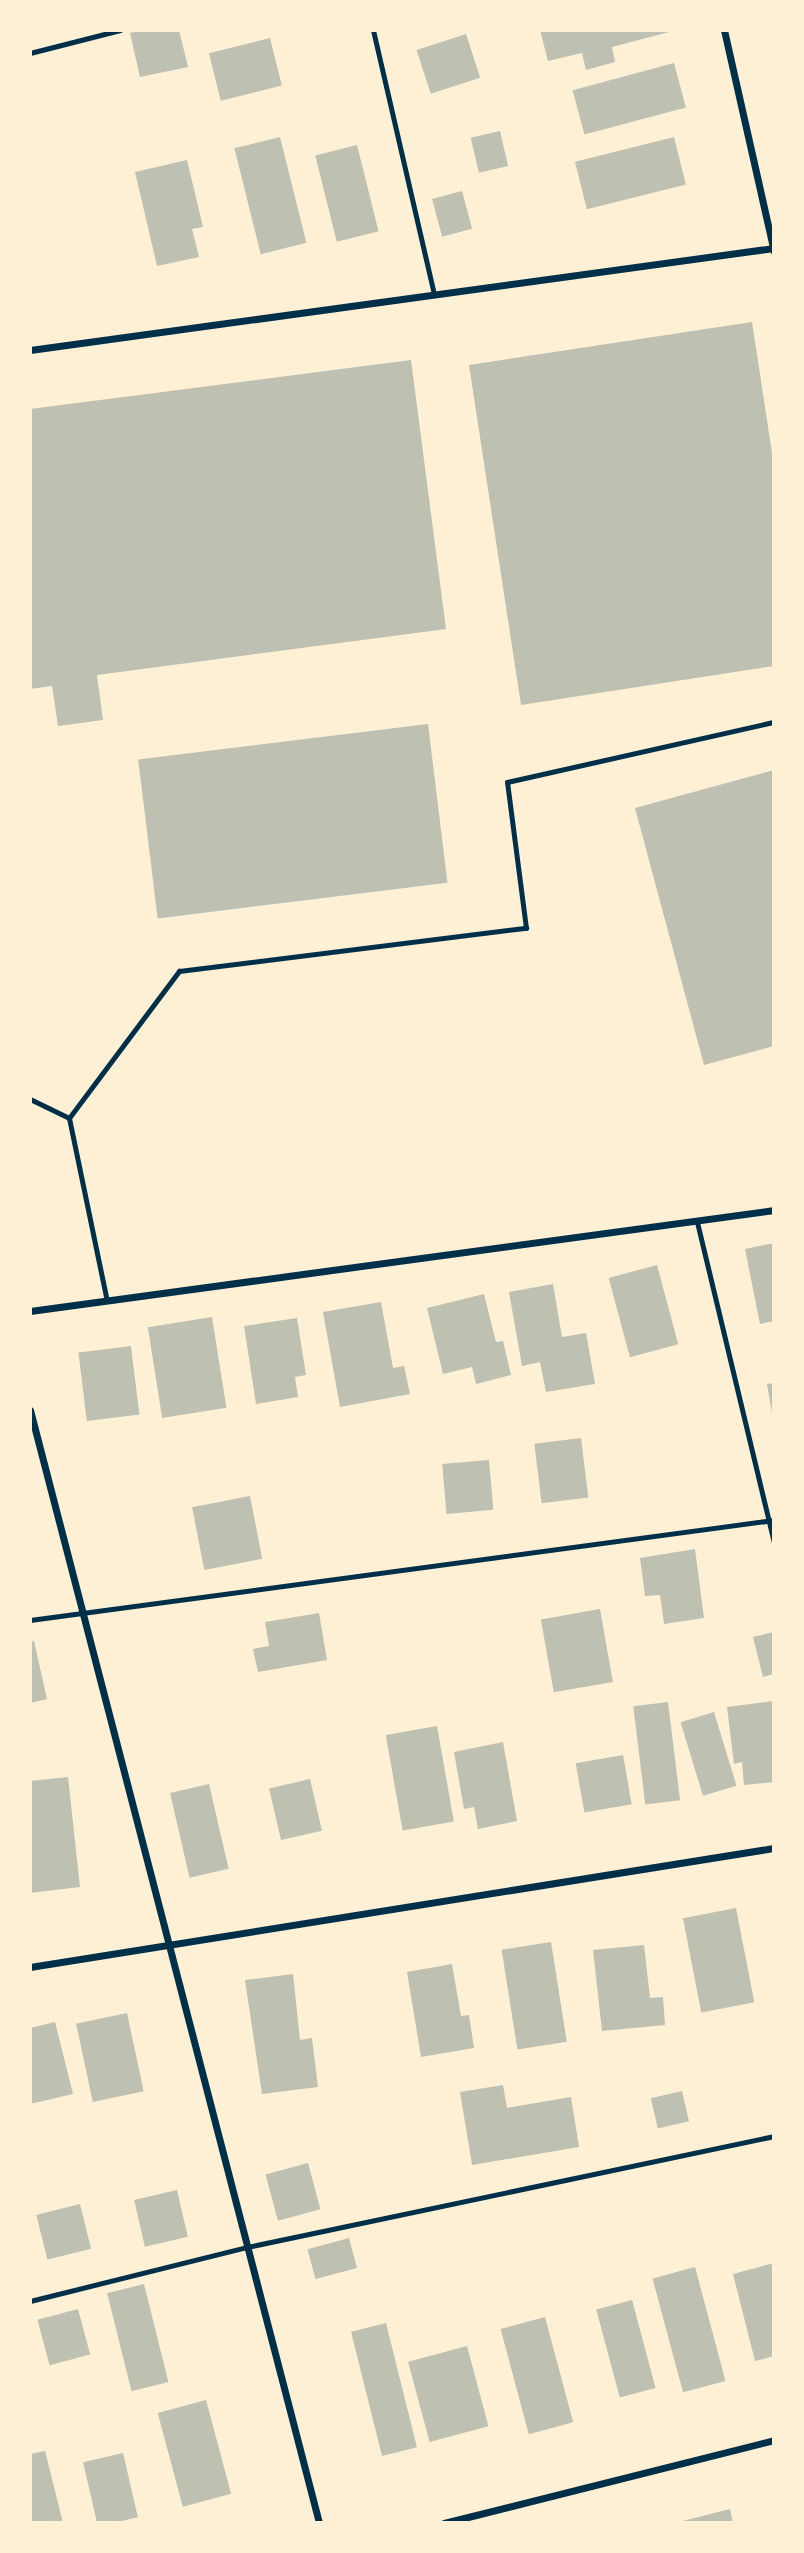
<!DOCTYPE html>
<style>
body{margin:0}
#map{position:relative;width:804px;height:2553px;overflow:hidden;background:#fdf0d5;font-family:"Libre Baskerville",serif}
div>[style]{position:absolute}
.building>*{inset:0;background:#bec0b2;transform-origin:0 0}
.service>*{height:5px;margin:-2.5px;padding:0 2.5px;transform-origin:2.5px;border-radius:2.5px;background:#003049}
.minor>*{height:7px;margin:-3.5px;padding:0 3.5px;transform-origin:3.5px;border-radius:3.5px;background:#003049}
span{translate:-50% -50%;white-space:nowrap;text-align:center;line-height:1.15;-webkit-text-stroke:5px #fdf0d5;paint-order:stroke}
.frame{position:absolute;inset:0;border:32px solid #fdf0d5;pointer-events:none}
</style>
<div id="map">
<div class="building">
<div style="clip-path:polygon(141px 30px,179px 30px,188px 67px,140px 77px,130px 33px)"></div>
<div style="clip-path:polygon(540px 30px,673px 30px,673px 31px,612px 47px,615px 62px,586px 70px,582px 53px,548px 61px)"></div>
<div style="left:466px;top:34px;width:46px;height:52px;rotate:72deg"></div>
<div style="left:270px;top:38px;width:49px;height:63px;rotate:76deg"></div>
<div style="left:674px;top:63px;width:46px;height:105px;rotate:75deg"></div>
<div style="left:500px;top:131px;width:36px;height:30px;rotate:77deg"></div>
<div style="left:280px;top:137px;width:109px;height:47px;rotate:76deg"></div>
<div style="left:674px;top:137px;width:49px;height:102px;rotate:76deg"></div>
<div style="left:357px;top:145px;width:89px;height:43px;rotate:76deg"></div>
<div style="clip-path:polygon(187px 160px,203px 227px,192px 229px,199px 257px,157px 266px,135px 172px)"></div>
<div style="left:462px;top:191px;width:39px;height:31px;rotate:75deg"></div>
<div style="clip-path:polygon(752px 322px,774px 466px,774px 666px,521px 705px,469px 365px)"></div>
<div style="clip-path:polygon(411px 360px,446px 629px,97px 675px,103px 720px,58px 726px,52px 686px,30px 689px,30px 409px)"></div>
<div style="left:428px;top:724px;width:160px;height:292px;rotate:83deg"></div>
<div style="clip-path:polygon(774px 770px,774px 1046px,704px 1065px,635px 808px)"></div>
<div style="clip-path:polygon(774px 1243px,774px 1321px,760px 1324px,745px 1249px)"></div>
<div style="left:657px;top:1265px;width:82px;height:50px;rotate:75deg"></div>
<div style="clip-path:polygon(553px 1284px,562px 1337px,586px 1333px,595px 1384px,546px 1392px,540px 1362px,522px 1366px,509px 1292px)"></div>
<div style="clip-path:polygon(484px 1294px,496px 1342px,503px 1341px,511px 1375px,476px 1384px,472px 1367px,443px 1374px,427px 1308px)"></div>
<div style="clip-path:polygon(381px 1302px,393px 1368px,404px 1366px,410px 1394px,340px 1407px,323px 1312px)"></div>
<div style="left:212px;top:1317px;width:92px;height:65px;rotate:81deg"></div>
<div style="clip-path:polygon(297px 1318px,306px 1375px,295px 1377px,298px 1397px,256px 1404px,244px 1326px)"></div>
<div style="left:131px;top:1346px;width:69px;height:53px;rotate:83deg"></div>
<div style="clip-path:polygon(774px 1383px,774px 1419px,773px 1419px,767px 1384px)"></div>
<div style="left:581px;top:1438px;width:60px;height:47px;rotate:83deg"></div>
<div style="left:489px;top:1460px;width:50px;height:47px;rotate:85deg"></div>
<div style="left:250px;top:1496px;width:64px;height:59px;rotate:79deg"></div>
<div style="clip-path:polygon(695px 1549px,704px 1618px,664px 1624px,660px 1595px,645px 1596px,640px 1558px)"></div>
<div style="left:600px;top:1609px;width:74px;height:60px;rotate:80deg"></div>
<div style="clip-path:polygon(319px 1613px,327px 1660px,258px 1672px,253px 1649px,269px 1646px,265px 1622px)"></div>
<div style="clip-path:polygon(774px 1632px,774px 1674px,763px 1677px,753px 1637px)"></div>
<div style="clip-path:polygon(34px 1641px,47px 1699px,30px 1703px,30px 1642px)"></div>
<div style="clip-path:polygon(774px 1701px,774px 1782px,744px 1785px,742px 1762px,734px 1764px,727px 1707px)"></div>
<div style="left:668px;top:1702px;width:99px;height:35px;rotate:83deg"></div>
<div style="left:714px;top:1712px;width:77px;height:35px;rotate:73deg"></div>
<div style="left:437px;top:1726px;width:97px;height:52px;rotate:80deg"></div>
<div style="clip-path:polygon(503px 1742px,517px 1821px,478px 1829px,474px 1807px,464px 1809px,454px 1752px)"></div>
<div style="left:623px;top:1755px;width:50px;height:48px;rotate:80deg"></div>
<div style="clip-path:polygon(68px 1777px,80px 1887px,30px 1893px,30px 1781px)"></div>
<div style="left:310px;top:1779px;width:53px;height:42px;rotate:77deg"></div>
<div style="left:209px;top:1784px;width:87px;height:40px;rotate:77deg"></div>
<div style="left:736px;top:1908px;width:96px;height:54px;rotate:79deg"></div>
<div style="left:551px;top:1942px;width:101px;height:50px;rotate:81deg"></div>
<div style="clip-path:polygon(644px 1945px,650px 1998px,663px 1997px,665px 2025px,602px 2031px,593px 1950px)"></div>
<div style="clip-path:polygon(452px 1964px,461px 2016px,469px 2015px,474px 2048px,421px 2057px,407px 1972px)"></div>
<div style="clip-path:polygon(293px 1974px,300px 2040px,312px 2038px,318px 2087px,262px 2094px,245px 1980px)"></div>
<div style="left:127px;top:2013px;width:80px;height:52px;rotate:78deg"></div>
<div style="clip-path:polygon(55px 2022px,73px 2094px,30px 2104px,30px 2028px)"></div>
<div style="clip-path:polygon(503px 2085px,507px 2108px,571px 2097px,579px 2147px,472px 2165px,460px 2092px)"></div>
<div style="left:682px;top:2091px;width:31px;height:32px;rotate:77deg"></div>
<div style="left:308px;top:2163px;width:48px;height:44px;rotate:75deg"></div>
<div style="left:177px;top:2190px;width:48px;height:44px;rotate:77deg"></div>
<div style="left:80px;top:2204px;width:46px;height:45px;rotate:76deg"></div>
<div style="left:349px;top:2238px;width:31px;height:43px;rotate:75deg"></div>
<div style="clip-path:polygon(774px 2263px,774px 2356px,755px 2361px,733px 2274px)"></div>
<div style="left:695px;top:2267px;width:118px;height:44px;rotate:75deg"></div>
<div style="left:144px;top:2284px;width:101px;height:38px;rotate:76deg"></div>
<div style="left:632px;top:2300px;width:91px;height:37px;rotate:75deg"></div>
<div style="left:78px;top:2309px;width:47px;height:42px;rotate:75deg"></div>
<div style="left:545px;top:2317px;width:109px;height:46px;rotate:75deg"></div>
<div style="left:386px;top:2323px;width:128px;height:36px;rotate:76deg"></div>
<div style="left:467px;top:2346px;width:83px;height:61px;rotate:75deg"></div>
<div style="left:206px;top:2400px;width:97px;height:50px;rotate:75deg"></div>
<div style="clip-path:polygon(45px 2451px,63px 2523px,30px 2523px,30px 2454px)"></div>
<div style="left:123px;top:2453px;width:66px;height:41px;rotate:77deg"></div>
<div style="clip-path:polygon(730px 2509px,733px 2523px,679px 2523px,679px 2522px)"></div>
</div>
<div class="service">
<div style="left:373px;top:30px;width:272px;rotate:77deg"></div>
<div style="left:30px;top:53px;width:93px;rotate:-14.3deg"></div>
<div style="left:30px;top:1099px;width:43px;rotate:26deg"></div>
<div style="left:69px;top:1118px;width:187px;rotate:78.3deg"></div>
<div style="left:69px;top:1118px;width:184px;rotate:-53.2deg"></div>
<div style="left:179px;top:971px;width:350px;rotate:-7.1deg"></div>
<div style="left:526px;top:928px;width:147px;rotate:-97.4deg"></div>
<div style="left:507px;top:782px;width:274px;rotate:-12.7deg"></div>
<div style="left:697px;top:1222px;width:330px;rotate:76.5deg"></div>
<div style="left:30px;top:1620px;width:751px;rotate:-7.66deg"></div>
<div style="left:30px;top:2301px;width:224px;rotate:-14deg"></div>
<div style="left:247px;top:2247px;width:539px;rotate:-11.89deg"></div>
</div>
<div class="minor">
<div style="left:724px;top:30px;width:227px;rotate:77.3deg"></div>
<div style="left:30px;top:350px;width:751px;rotate:-7.81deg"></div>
<div style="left:30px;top:1311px;width:751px;rotate:-7.73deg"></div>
<div style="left:30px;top:1410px;width:1150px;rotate:75.44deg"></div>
<div style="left:30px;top:1967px;width:753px;rotate:-9.09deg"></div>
<div style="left:444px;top:2523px;width:340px;rotate:-14.1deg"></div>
</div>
<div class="frame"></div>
</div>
